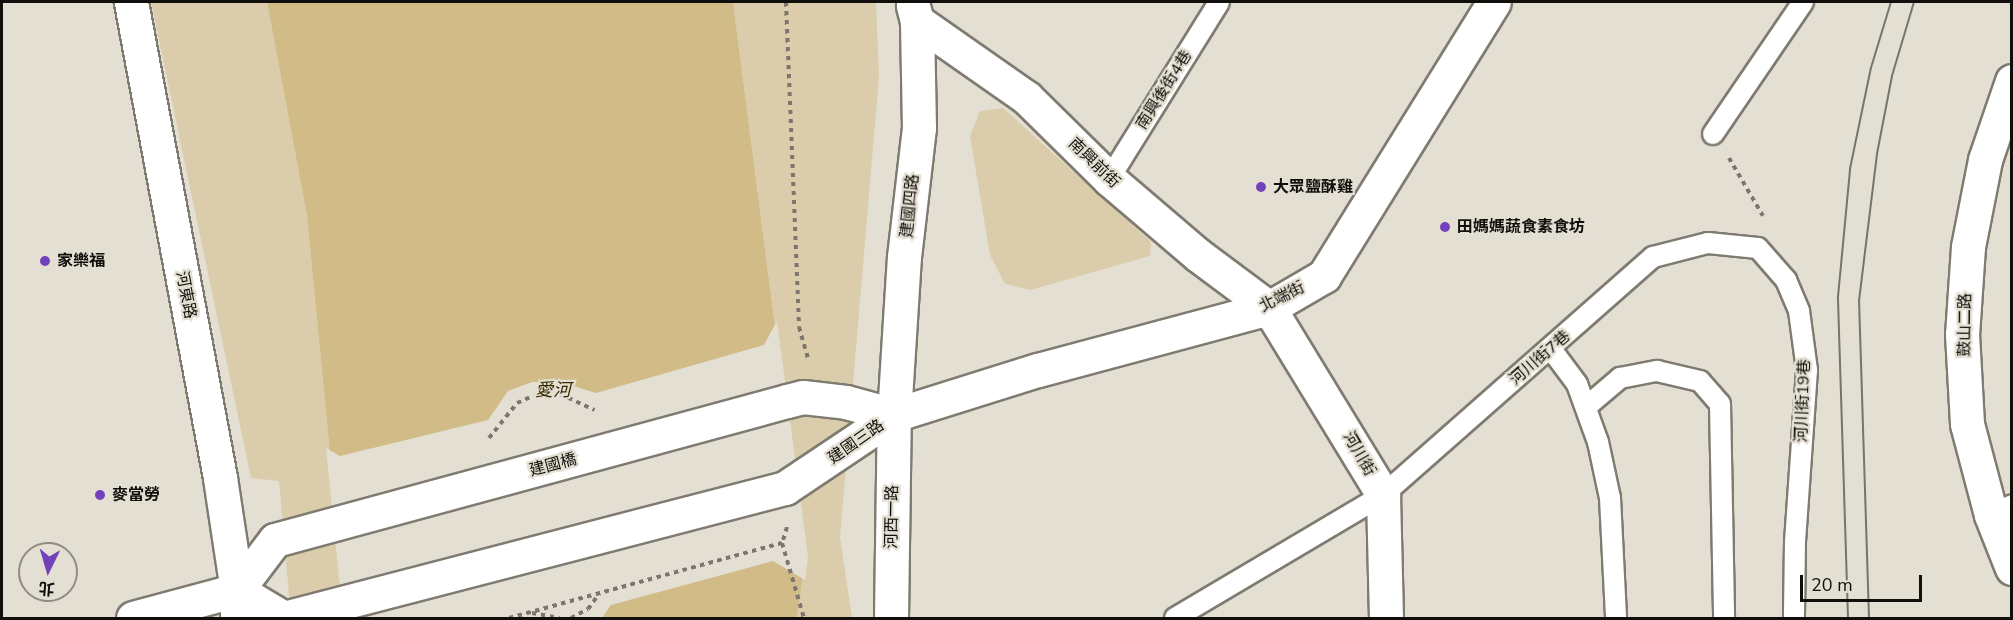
<!DOCTYPE html>
<meta charset="utf-8">
<style>
body{margin:0}
#map{position:relative;width:2013px;height:620px;overflow:hidden;background:#e4dfd3;font-family:"Nunito Sans","Noto Sans TC",sans-serif}
div>[style]{position:absolute}
.green>*{inset:0;background:#dbcdab}
.water>*{inset:0;background:#d1bb86}
.pier>*{inset:0;background:#e4dfd3}
.path>*{height:4px;margin-top:-2px;transform-origin:0;background:repeating-linear-gradient(90deg,#7b776f 0 4.5px,transparent 0 9px)}
.roads{filter:drop-shadow(2px 0 #7f7b70) drop-shadow(-2px 0 #7f7b70) drop-shadow(0 2px #7f7b70) drop-shadow(0 -2px #7f7b70)}
.service>*{height:20px;margin:-10px;padding:0 10px;transform-origin:10px;border-radius:10px;background:#fff}
.minor>*{height:33px;margin:-16.5px;padding:0 16.5px;transform-origin:16.5px;border-radius:16.5px;background:#fff}
.tertiary>*{height:33px;margin:-16.5px;padding:0 16.5px;transform-origin:16.5px;border-radius:16.5px;background:#fff}
.tram>*{height:1.5px;margin:-0.75px;padding:0 0.75px;transform-origin:0.75px;border-radius:0.75px;background:#77746c}
.dots>*{width:16px;height:16px;translate:-50% -50%;box-sizing:border-box;border:3px solid #e4dfd3;border-radius:50%}
span{translate:-50% -50%;white-space:nowrap;text-align:center;line-height:1.15;-webkit-text-stroke:4.5px #e4dfd3;paint-order:stroke}
.street-label{font-size:16px;color:#110f0b}
.poi-label{font-size:16px;color:#110f0b;font-weight:700}
.left{translate:0 -50%;text-align:left}
.water-label{font-size:18px;color:#392a00;font-style:italic}
.frame{position:absolute;inset:0;border:3px solid #110f0b;pointer-events:none}
.north{position:absolute;left:18px;top:542px;width:60px;height:60px;box-sizing:border-box;background:#e4dfd3;border:2px solid #908c83;border-radius:50%;rotate:185deg;font-size:16px;font-weight:700;line-height:24px;text-align:center;color:#110f0b}
.north::after{content:'';display:block;margin:auto;width:21px;height:27px;background:#7342ba;clip-path:polygon(50% 0,100% 100%,50% 72%,0 100%)}
.scale{position:absolute;left:1800px;top:575px;width:122px;height:27px;box-sizing:border-box;border:3px solid #110f0b;border-top:0;padding-left:8px;font-size:18px;line-height:21px;white-space:nowrap;color:#110f0b;-webkit-text-stroke:4px #e4dfd3;paint-order:stroke}
</style>
<div id="map">
<div class="green">
<div style="clip-path:polygon(151px 2px,267px 2px,307px 216px,346px 618px,291px 618px,279px 481px,251px 478px)"></div>
<div style="clip-path:polygon(733px 2px,876px 2px,879px 77px,840px 537px,852px 618px,797px 618px,805px 557px)"></div>
<div style="clip-path:polygon(1003px 108px,1151px 242px,1150px 256px,1030px 290px,1005px 284px,990px 255px,970px 136px,980px 111px)"></div>
</div>
<div class="water">
<div style="clip-path:polygon(267px 2px,733px 2px,805px 558px,797px 618px,346px 618px,307px 216px)"></div>
</div>
<div class="pier">
<div style="clip-path:polygon(777px 321px,808px 557px,805px 580px,773px 561px,611px 605px,602px 618px,343px 618px,326px 448px,340px 456px,488px 420px,508px 391px,532px 382px,561px 382px,596px 393px,764px 345px)"></div>
</div>
<div class="path">
<div style="left:786px;top:2px;width:325px;rotate:87.7deg"></div>
<div style="left:799px;top:327px;width:33px;rotate:74deg"></div>
<div style="left:1729px;top:158px;width:67px;rotate:59.6deg"></div>
<div style="left:489px;top:438px;width:45px;rotate:-51.3deg"></div>
<div style="left:517px;top:403px;width:22px;rotate:-24deg"></div>
<div style="left:537px;top:394px;width:23px"></div>
<div style="left:560px;top:394px;width:38px;rotate:25deg"></div>
<div style="left:787px;top:527px;width:17px;rotate:107deg"></div>
<div style="left:782px;top:543px;width:78px;rotate:73.7deg"></div>
<div style="left:532px;top:613px;width:28px;rotate:10deg"></div>
<div style="left:509px;top:618px;width:283px;rotate:-15.4deg"></div>
<div style="left:571px;top:618px;width:19px;rotate:-28deg"></div>
<div style="left:588px;top:609px;width:19px;rotate:-54deg"></div>
</div>
<div class="roads">
<div class="service">
<div style="left:1713px;top:134px;width:160px;rotate:-55.7deg"></div>
<div style="left:1109px;top:179px;width:208px;rotate:-58.1deg"></div>
<div style="left:1551px;top:349px;width:44px;rotate:53.4deg"></div>
<div style="left:1577px;top:384px;width:62px;rotate:70.1deg"></div>
<div style="left:1598px;top:442px;width:57px;rotate:77.9deg"></div>
<div style="left:1610px;top:498px;width:120px;rotate:87.1deg"></div>
<div style="left:1586px;top:407px;width:45px;rotate:-40.5deg"></div>
<div style="left:1620px;top:378px;width:38px;rotate:-11deg"></div>
<div style="left:1657px;top:371px;width:44px;rotate:13.1deg"></div>
<div style="left:1700px;top:381px;width:30px;rotate:49deg"></div>
<div style="left:1720px;top:404px;width:214px;rotate:88.9deg"></div>
<div style="left:1991px;top:515px;width:23px;rotate:-25deg"></div>
<div style="left:1175px;top:618px;width:242px;rotate:-30.6deg"></div>
<div style="left:1383px;top:495px;width:360px;rotate:-41.4deg"></div>
<div style="left:1653px;top:257px;width:57px;rotate:-14.3deg"></div>
<div style="left:1708px;top:243px;width:50px;rotate:5.7deg"></div>
<div style="left:1758px;top:248px;width:43px;rotate:48.8deg"></div>
<div style="left:1786px;top:280px;width:34px;rotate:67deg"></div>
<div style="left:1799px;top:311px;width:60px;rotate:82.3deg"></div>
<div style="left:1807px;top:370px;width:172px;rotate:94deg"></div>
<div style="left:1795px;top:542px;width:76px;rotate:90.8deg"></div>
</div>
<div class="minor">
<div style="left:131px;top:2px;width:484px;rotate:79.4deg"></div>
<div style="left:220px;top:478px;width:113px;rotate:81.4deg"></div>
<div style="left:237px;top:590px;width:28px;rotate:90deg"></div>
<div style="left:917px;top:21px;width:134px;rotate:35deg"></div>
<div style="left:1027px;top:98px;width:115px;rotate:44.6deg"></div>
<div style="left:1109px;top:179px;width:117px;rotate:40.5deg"></div>
<div style="left:1198px;top:255px;width:89px;rotate:36.7deg"></div>
<div style="left:1269px;top:308px;width:219px;rotate:58.6deg"></div>
<div style="left:1383px;top:495px;width:123px;rotate:88.6deg"></div>
<div style="left:237px;top:590px;width:55px;rotate:30.8deg"></div>
<div style="left:284px;top:618px;width:518px;rotate:-14.55deg"></div>
<div style="left:785px;top:488px;width:131px;rotate:-33.8deg"></div>
<div style="left:894px;top:415px;width:151px;rotate:-17.4deg"></div>
<div style="left:1038px;top:370px;width:239px;rotate:-15deg"></div>
<div style="left:1269px;top:308px;width:64px;rotate:-30.2deg"></div>
<div style="left:1324px;top:276px;width:322px;rotate:-58.2deg"></div>
<div style="left:133px;top:618px;width:108px;rotate:-15.1deg"></div>
<div style="left:237px;top:590px;width:63px;rotate:-52.8deg"></div>
<div style="left:275px;top:540px;width:531px;rotate:-15.19deg"></div>
<div style="left:787px;top:401px;width:16px;rotate:-14deg"></div>
<div style="left:803px;top:397px;width:43px;rotate:6.6deg"></div>
<div style="left:846px;top:402px;width:50px;rotate:15.2deg"></div>
<div style="left:891px;top:618px;width:203px;rotate:-89.2deg"></div>
<div style="left:894px;top:415px;width:158px;rotate:-86.4deg"></div>
<div style="left:904px;top:257px;width:130px;rotate:-83.4deg"></div>
<div style="left:919px;top:128px;width:107px;rotate:-91.1deg"></div>
<div style="left:917px;top:21px;width:16px;rotate:-105deg"></div>
</div>
<div class="tertiary">
<div style="left:2012px;top:81px;width:83px;rotate:108.9deg"></div>
<div style="left:1985px;top:160px;width:89px;rotate:101.1deg"></div>
<div style="left:1968px;top:247px;width:87px;rotate:93.9deg"></div>
<div style="left:1962px;top:334px;width:90px;rotate:86.8deg"></div>
<div style="left:1967px;top:424px;width:94px;rotate:75.2deg"></div>
<div style="left:1991px;top:515px;width:57px;rotate:68.4deg"></div>
</div>
</div>
<div class="tram">
<div style="left:1848px;top:618px;width:321px;rotate:-91.8deg"></div>
<div style="left:1838px;top:297px;width:129px;rotate:-84.6deg"></div>
<div style="left:1850px;top:169px;width:103px;rotate:-78.3deg"></div>
<div style="left:1871px;top:68px;width:69px;rotate:-73.1deg"></div>
<div style="left:1869px;top:618px;width:317px;rotate:-91.8deg"></div>
<div style="left:1859px;top:301px;width:148px;rotate:-83deg"></div>
<div style="left:1877px;top:154px;width:79px;rotate:-79.1deg"></div>
<div style="left:1892px;top:76px;width:77px;rotate:-73.4deg"></div>
</div>
<div class="dots">
<div style="left:1261px;top:187px;background:#7342ba"></div>
<div style="left:1445px;top:227px;background:#7342ba"></div>
<div style="left:45px;top:261px;background:#7342ba"></div>
<div style="left:100px;top:495px;background:#7342ba"></div>
</div>
<div class="street-label">
<span style="left:1164px;top:90px;rotate:-58deg">南興後街4巷</span>
<span style="left:1094px;top:163px;rotate:44deg">南興前街</span>
<span style="left:910px;top:206px;rotate:-84deg">建國四路</span>
<span style="left:186px;top:295px;rotate:79deg">河東路</span>
<span style="left:1282px;top:297px;rotate:-26deg">北端街</span>
<span style="left:1965px;top:325px;rotate:-89deg">鼓山二路</span>
<span style="left:1540px;top:358px;rotate:-41deg">河川街7巷</span>
<span style="left:1803px;top:401px;rotate:-88deg">河川街19巷</span>
<span style="left:856px;top:442px;rotate:-35deg">建國三路</span>
<span style="left:1359px;top:454px;rotate:60deg">河川街</span>
<span style="left:553px;top:465px;rotate:-15deg">建國橋</span>
<span style="left:892px;top:517px;rotate:-89deg">河西一路</span>
</div>
<div class="poi-label">
<span class="left" style="left:1273px;top:187px">大眾鹽酥雞</span>
<span class="left" style="left:1457px;top:227px">田媽媽蔬食素食坊</span>
<span class="left" style="left:57px;top:261px">家樂福</span>
<span class="left" style="left:112px;top:495px">麥當勞</span>
</div>
<div class="water-label">
<span style="left:553px;top:390px">愛河</span>
</div>
<div class="frame"></div>
<div class="north">北</div>
<div class="scale">20 m</div>
</div>
